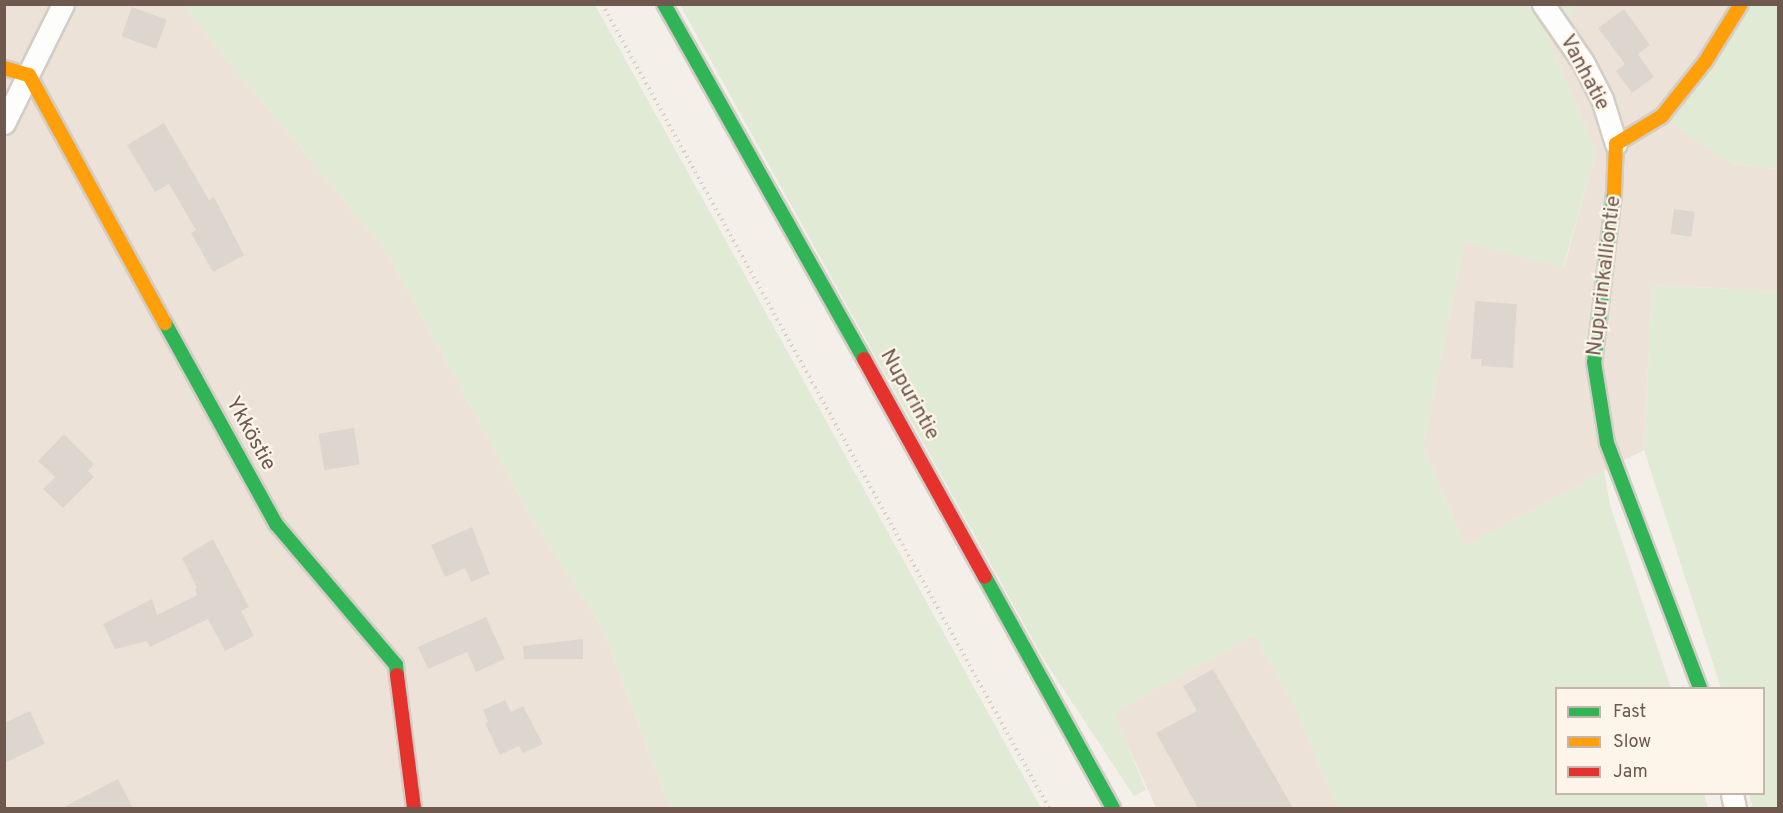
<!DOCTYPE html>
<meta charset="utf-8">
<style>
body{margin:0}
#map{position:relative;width:1783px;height:813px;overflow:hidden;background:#f4f0e9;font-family:Overpass,sans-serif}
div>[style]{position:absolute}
.residential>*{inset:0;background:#ede2d7}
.green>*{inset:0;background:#e1ead5}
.building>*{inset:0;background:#ddd6cf;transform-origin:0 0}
.path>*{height:4px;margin-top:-2px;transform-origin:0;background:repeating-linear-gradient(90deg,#d6cfca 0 1.5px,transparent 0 6px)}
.roads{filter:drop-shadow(2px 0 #d3cdc7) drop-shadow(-2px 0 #d3cdc7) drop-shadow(0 2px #d3cdc7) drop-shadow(0 -2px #d3cdc7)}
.street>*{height:21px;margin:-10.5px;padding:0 10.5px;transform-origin:10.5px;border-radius:10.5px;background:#fdfdfc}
.fast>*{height:14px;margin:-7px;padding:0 7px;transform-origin:7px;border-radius:7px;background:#30b455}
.slow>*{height:14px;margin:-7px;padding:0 7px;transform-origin:7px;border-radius:7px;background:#ff9f0a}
.jam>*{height:14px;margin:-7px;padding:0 7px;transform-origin:7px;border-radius:7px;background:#e5322d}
span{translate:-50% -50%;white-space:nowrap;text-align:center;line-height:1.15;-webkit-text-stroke:4.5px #fdf5ea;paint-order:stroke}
.street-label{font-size:21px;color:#6f584d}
.frame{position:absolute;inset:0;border:6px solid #6f584d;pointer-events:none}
.legend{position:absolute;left:1555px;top:687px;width:210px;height:108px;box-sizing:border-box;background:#fdf5ea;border:2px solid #c4b6ab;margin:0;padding:8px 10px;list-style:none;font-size:18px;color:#6f584d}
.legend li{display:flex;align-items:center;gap:12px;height:30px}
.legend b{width:30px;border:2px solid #c4b6ab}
</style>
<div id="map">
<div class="residential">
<div style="clip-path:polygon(5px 5px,182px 5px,386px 251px,530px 515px,602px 627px,670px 808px,5px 808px)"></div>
<div style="clip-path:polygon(1579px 5px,1741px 5px,1731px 164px,1778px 169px,1778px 291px,1652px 285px,1644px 450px,1465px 546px,1423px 447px,1464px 242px,1564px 267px,1596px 152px,1548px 39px)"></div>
<div style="clip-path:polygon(1254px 635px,1295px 707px,1338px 808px,1156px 808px,1113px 713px)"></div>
</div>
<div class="green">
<div style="clip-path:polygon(452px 4px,595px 5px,1041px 808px,670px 808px,602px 627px,530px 515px,386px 251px,182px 5px)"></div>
<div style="clip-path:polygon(680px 5px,1579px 5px,1548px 39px,1596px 152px,1563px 268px,1464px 242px,1423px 447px,1465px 546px,1604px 471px,1610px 505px,1671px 688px,1556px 688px,1556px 794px,1704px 794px,1708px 808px,1338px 808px,1295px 708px,1254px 635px,1114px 713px,1146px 790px,1134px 796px,1044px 660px)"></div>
<div style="clip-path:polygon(1741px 5px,1778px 5px,1778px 169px,1731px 164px,1662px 116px)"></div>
<div style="clip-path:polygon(1652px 285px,1778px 291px,1778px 808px,1753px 808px,1749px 794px,1764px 794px,1764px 688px,1721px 688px,1644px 450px)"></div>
</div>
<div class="building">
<div style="left:132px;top:7px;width:37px;height:31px;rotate:20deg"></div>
<div style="clip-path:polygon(1624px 9px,1650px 45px,1638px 54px,1654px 77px,1632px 93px,1616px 71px,1630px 60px,1625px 64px,1598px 28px)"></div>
<div style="clip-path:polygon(164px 123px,209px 200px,214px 197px,244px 255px,213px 272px,191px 233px,196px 230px,169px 184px,155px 192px,127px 145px)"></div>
<div style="left:1674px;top:209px;width:21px;height:25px;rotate:8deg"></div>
<div style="clip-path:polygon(1475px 301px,1517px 304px,1513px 368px,1481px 366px,1482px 359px,1471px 359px)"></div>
<div style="left:354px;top:428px;width:37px;height:36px;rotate:81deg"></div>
<div style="clip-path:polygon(64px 434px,94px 464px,88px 471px,94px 477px,63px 508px,43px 489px,55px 477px,38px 461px)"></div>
<div style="clip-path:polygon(472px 527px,490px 574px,471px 582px,465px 568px,445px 577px,431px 545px)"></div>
<div style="clip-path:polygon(213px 539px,249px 607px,241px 611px,254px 636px,225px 651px,208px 619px,150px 647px,147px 641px,115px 649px,103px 624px,152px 599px,157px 615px,197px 595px,195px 589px,197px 588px,182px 558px)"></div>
<div style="clip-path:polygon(486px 617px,505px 659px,476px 672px,467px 652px,428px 669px,418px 647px)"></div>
<div style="clip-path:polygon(583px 639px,583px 659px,524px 659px,523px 646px)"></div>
<div style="clip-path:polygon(1213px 669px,1293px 808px,1198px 808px,1156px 733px,1197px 711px,1183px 686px)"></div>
<div style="clip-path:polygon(505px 700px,511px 712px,523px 706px,543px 744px,523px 753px,519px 746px,500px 755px,485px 723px,488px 722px,483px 710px)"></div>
<div style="clip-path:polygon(30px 711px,45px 744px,4px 763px,4px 723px)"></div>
<div style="clip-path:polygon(118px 779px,133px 808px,62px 808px)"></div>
</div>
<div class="path">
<div style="left:602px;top:4px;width:920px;rotate:60.93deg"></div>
</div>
<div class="roads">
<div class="street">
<div style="left:1543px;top:4px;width:70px;rotate:55.4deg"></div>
<div style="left:1583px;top:62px;width:42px;rotate:62.8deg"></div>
<div style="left:1602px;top:99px;width:47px;rotate:72.7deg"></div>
<div style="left:4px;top:123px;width:133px;rotate:-63.6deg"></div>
<div style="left:1732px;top:794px;width:14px;rotate:78deg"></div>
</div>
<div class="fast">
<div style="left:664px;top:4px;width:407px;rotate:60.6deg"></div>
<div style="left:1614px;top:193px;width:170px;rotate:96.7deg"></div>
<div style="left:1594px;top:362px;width:82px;rotate:80.9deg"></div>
<div style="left:1607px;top:443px;width:262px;rotate:69.2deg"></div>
<div style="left:165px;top:323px;width:230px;rotate:61.1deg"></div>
<div style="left:276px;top:524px;width:185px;rotate:49.6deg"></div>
<div style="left:396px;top:665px;width:10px;rotate:84deg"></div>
<div style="left:985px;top:577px;width:264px;rotate:61deg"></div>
</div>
<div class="slow">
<div style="left:4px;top:68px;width:26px;rotate:16deg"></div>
<div style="left:29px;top:75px;width:283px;rotate:61.3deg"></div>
<div style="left:1614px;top:193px;width:49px;rotate:-87.7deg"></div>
<div style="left:1616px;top:144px;width:54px;rotate:-31.3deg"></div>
<div style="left:1662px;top:116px;width:69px;rotate:-51.5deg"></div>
<div style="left:1705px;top:62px;width:68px;rotate:-58.2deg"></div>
</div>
<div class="jam">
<div style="left:864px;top:359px;width:249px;rotate:61deg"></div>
<div style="left:397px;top:675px;width:134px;rotate:82.7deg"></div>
</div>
</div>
<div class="street-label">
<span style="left:1584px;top:73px;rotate:62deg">Vanhatie</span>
<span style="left:1605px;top:276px;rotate:-83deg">Nupurinkalliontie</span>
<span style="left:909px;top:395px;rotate:61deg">Nupurintie</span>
<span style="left:250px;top:434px;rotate:61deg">Ykköstie</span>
</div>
<div class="frame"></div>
<ul class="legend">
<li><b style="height:8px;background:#30b455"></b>Fast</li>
<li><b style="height:8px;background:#ff9f0a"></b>Slow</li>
<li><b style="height:8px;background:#e5322d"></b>Jam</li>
</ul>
</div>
